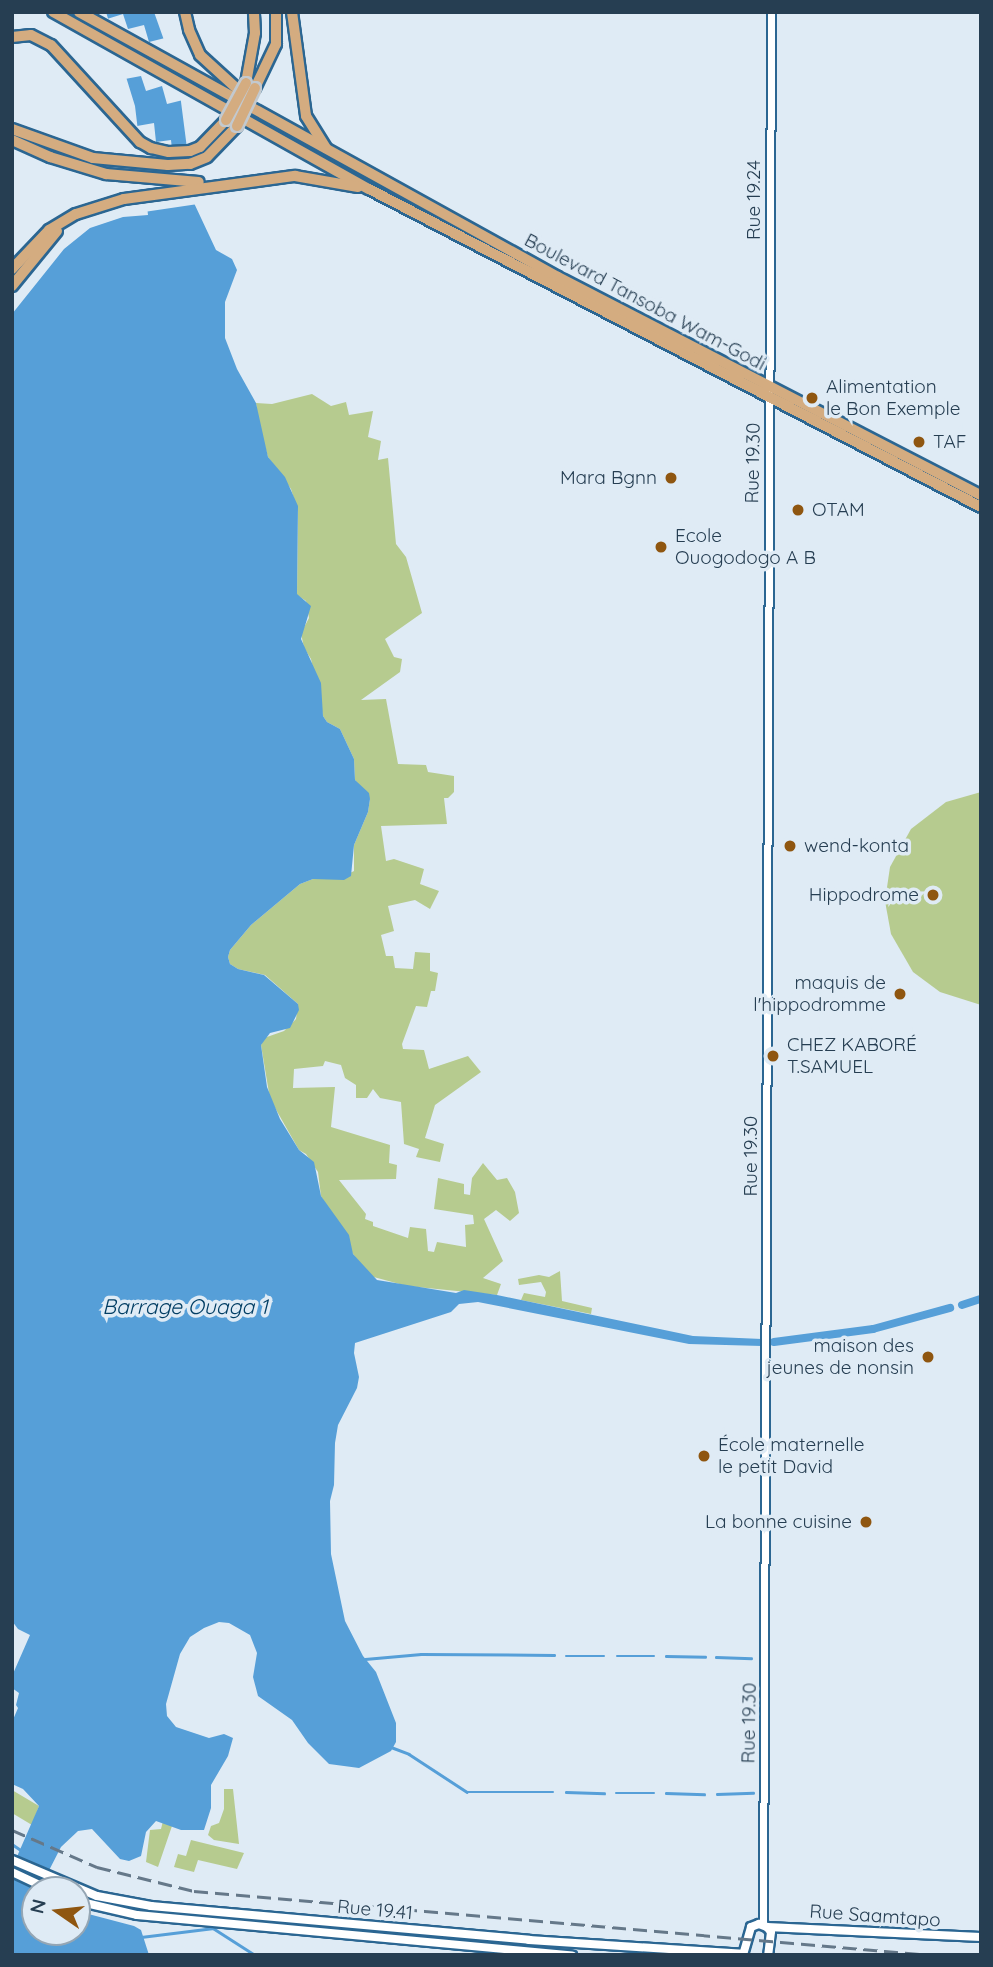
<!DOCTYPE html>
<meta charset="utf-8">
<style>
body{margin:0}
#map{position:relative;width:993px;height:1967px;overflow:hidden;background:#dfebf5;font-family:Quicksand,sans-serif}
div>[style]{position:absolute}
.green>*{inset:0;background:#b6cb8f}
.water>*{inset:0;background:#569fd8}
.pier>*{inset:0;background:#dfebf5}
.stream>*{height:2.5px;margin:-1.25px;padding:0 1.25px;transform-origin:1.25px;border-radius:1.25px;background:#569fd8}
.canal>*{height:8px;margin:-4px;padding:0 4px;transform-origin:4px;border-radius:4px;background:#569fd8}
.roads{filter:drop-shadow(2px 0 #2b6692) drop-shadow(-2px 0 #2b6692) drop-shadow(0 2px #2b6692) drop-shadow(0 -2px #2b6692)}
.tertiary>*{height:7px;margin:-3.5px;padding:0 3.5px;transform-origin:3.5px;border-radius:3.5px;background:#fff}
.secondary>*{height:8px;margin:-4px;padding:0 4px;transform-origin:4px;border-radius:4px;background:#fff}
.primary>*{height:10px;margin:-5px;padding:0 5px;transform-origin:5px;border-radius:5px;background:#d4ac80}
.rail>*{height:2.5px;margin-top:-1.25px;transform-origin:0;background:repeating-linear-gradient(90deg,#657889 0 14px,transparent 0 21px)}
.bridges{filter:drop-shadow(2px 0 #c2c9cf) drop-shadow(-2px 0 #c2c9cf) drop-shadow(0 2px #c2c9cf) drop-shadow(0 -2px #c2c9cf)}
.primary-bridge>*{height:10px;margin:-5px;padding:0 5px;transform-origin:5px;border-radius:5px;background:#d4ac80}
.dots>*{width:19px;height:19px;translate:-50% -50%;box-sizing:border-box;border:4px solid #dfebf5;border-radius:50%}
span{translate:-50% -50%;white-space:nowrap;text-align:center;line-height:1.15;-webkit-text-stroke:7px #dfebf5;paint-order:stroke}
.street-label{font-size:19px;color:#263e52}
.poi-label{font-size:19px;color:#263e52}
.left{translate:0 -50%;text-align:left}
.right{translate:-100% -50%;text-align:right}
.water-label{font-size:21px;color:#023e64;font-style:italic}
.frame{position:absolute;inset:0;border:14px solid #263e52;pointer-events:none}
.north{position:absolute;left:21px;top:1876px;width:70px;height:70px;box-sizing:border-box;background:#dfebf5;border:2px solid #95a6b4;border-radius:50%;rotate:284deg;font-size:19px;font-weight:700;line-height:28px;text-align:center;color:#263e52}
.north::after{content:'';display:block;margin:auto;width:24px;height:32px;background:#8f5610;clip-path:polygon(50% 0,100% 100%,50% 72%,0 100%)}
</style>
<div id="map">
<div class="green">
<div style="clip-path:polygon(312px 394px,331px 406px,346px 402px,349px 415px,373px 411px,368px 437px,381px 441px,378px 460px,388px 458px,396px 544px,406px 557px,422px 613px,385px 639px,394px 657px,402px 659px,400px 672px,361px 700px,386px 699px,398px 764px,426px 765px,428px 772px,454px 776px,454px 792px,448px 798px,444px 798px,447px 824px,381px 826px,386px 861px,394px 859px,424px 869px,420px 884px,439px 891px,430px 909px,415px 900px,388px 906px,394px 931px,381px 935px,386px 956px,393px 956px,395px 968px,413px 969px,415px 952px,430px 953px,430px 971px,438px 973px,435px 991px,431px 991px,427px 1007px,416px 1006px,402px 1044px,403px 1049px,424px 1050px,429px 1069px,468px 1056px,481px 1072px,435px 1105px,425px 1138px,444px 1144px,440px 1162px,416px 1157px,419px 1149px,404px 1144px,401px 1102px,380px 1098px,373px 1089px,367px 1098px,356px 1098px,356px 1085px,345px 1078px,341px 1065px,325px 1061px,323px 1066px,294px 1069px,293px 1088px,335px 1087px,331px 1127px,390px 1145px,389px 1163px,397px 1165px,396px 1179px,339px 1180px,366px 1214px,365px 1219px,373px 1222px,373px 1226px,408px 1238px,410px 1227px,426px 1229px,428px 1251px,434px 1252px,437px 1242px,466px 1247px,465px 1225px,474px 1224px,473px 1215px,434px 1209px,438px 1178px,464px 1184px,464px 1194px,470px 1195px,472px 1178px,483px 1163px,497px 1180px,507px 1178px,515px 1192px,519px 1213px,510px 1221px,496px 1210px,484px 1219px,503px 1261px,483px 1278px,501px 1284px,497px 1295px,407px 1286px,370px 1276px,353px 1254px,321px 1196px,318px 1172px,306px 1154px,299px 1150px,270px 1099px,261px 1045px,264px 1038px,284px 1031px,296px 1019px,298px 1004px,265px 975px,238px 969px,230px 964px,228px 957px,230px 950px,251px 925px,300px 884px,313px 879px,338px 879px,354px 871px,354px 845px,368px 812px,370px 799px,355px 780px,354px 759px,340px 729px,327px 722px,323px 716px,311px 659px,304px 648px,301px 633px,309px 618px,306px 601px,297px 595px,298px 512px,291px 489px,268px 457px,259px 425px,256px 403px,272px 404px)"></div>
<div style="clip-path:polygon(981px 792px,981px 1005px,940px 992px,913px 972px,891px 934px,885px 901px,890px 867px,911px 829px,946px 802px)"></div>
<div style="clip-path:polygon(560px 1271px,562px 1301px,592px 1308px,591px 1314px,521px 1300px,524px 1293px,545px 1297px,546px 1292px,541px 1282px,519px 1285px,518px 1279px,539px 1275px,549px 1277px)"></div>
<div style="clip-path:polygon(224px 1789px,233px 1789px,239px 1844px,214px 1840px,208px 1835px,211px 1826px,219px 1823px,224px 1809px)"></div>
<div style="clip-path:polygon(12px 1790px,39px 1806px,32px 1825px,12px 1813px)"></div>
<div style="clip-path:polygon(163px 1821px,172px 1826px,158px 1867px,146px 1862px,150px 1830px,161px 1829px)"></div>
<div style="clip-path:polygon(191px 1840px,244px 1853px,237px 1869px,198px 1860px,194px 1872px,174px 1867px,178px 1854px,186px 1856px)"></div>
</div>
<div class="water">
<div style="clip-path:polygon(106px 12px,154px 12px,165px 43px,180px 94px,194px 203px,216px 250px,232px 259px,237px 270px,225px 302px,225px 338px,237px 369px,256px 403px,268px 457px,285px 477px,298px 506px,297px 594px,311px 606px,301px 639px,321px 683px,323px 716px,327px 722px,340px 729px,354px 759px,355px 780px,369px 793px,370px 799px,368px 812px,354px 845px,351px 876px,344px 880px,313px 879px,300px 884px,251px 925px,230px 950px,228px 957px,230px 964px,238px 969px,264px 975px,298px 1004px,299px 1010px,290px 1028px,270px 1033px,261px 1045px,267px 1087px,280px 1119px,299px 1150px,314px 1162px,321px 1196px,349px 1235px,353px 1254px,377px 1280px,456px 1293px,464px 1290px,497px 1295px,693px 1336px,762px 1339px,762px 1346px,689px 1344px,478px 1302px,459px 1304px,451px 1312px,355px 1343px,354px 1353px,359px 1377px,357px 1388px,338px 1425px,335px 1443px,334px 1485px,330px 1501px,331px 1554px,345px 1621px,363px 1656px,376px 1672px,396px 1723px,396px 1742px,391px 1751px,359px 1768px,329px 1764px,308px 1743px,292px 1720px,258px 1696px,253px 1677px,257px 1653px,250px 1635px,229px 1623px,219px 1622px,204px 1628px,190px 1637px,180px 1654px,166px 1704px,167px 1716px,176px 1727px,209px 1738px,224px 1734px,233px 1738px,228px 1756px,211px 1785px,211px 1808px,204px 1830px,181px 1830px,156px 1821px,146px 1832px,141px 1856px,129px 1861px,120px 1859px,92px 1829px,78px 1831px,61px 1847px,39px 1890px,35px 1890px,35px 1932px,77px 1932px,77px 1911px,134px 1926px,141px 1930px,149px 1955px,12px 1955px,12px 1868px,39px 1806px,23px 1789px,12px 1784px,12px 1722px,18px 1708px,16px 1705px,19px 1693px,12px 1688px,12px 1676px,30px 1635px,18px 1629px,12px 1621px,12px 314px,64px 249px,90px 228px,123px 217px,148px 215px,135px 106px)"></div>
</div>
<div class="pier">
<div style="clip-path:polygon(123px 14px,128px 29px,144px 25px,149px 42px,165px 38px,183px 100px,167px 104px,162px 86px,146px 91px,141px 76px,125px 79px,107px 19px)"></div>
<div style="clip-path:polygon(154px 123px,156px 142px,171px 140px,172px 149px,189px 147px,192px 175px,142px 175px,137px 126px)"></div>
<div style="clip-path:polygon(143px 177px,193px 179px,198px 204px,144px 212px)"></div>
</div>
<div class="stream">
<div style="left:566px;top:1656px;width:38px"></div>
<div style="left:617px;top:1656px;width:37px"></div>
<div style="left:666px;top:1656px;width:39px;rotate:1deg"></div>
<div style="left:716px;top:1657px;width:35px;rotate:2deg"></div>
<div style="left:365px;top:1659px;width:56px;rotate:-5.1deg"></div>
<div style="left:421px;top:1654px;width:133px;rotate:0.4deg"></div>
<div style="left:391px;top:1747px;width:19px;rotate:21deg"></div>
<div style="left:409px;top:1754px;width:69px;rotate:33.2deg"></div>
<div style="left:467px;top:1792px;width:86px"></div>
<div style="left:566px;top:1792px;width:38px;rotate:2deg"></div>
<div style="left:616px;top:1793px;width:38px"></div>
<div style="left:666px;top:1793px;width:38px;rotate:2deg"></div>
<div style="left:717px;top:1794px;width:36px;rotate:-2deg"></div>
<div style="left:12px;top:1844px;width:11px;rotate:34deg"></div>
<div style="left:141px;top:1937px;width:73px;rotate:-7.1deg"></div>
<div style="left:213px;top:1928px;width:50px;rotate:32.7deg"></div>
</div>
<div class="canal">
<div style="left:962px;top:1305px;width:20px;rotate:-18deg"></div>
<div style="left:774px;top:1342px;width:100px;rotate:-7.5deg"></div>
<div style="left:873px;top:1329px;width:80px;rotate:-15.3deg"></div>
</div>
<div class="roads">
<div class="tertiary">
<div style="left:763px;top:1925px;width:1913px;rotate:-89.76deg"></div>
</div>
<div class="secondary">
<div style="left:12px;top:1860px;width:92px;rotate:23deg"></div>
<div style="left:97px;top:1896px;width:55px;rotate:10.5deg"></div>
<div style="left:151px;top:1906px;width:380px;rotate:5.1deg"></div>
<div style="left:529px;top:1940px;width:214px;rotate:3.7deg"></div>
<div style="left:12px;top:1872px;width:42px;rotate:25.3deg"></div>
<div style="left:77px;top:1901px;width:62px;rotate:13.1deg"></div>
<div style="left:137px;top:1915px;width:437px;rotate:5.3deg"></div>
<div style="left:767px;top:1927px;width:214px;rotate:2.7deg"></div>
<div style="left:743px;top:1955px;width:29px;rotate:-74deg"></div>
<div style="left:751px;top:1927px;width:9px;rotate:-21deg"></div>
<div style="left:759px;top:1924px;width:9px;rotate:21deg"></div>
<div style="left:767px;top:1927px;width:6px;rotate:51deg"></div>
<div style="left:771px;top:1932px;width:23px;rotate:97deg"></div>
</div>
<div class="primary">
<div style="left:53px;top:12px;width:362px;rotate:29.3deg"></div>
<div style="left:369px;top:189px;width:690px;rotate:27.46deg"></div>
<div style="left:79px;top:12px;width:547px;rotate:28.95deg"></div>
<div style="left:558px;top:277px;width:476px;rotate:27.3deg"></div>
<div style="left:185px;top:12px;width:18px;rotate:77deg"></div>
<div style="left:189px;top:30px;width:27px;rotate:66deg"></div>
<div style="left:200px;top:55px;width:62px;rotate:42.4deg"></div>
<div style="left:292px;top:12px;width:105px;rotate:82.3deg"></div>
<div style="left:306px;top:116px;width:38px;rotate:58deg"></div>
<div style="left:12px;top:37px;width:19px;rotate:-6deg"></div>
<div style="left:31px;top:35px;width:22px;rotate:27deg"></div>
<div style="left:51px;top:45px;width:132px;rotate:47.5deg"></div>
<div style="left:140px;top:142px;width:13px;rotate:29deg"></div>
<div style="left:151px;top:148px;width:18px;rotate:13deg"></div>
<div style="left:169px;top:152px;width:21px;rotate:-3deg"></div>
<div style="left:190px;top:151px;width:11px;rotate:-22deg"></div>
<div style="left:200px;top:147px;width:37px;rotate:-46deg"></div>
<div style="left:246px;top:83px;width:51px;rotate:-79.8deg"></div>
<div style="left:255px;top:33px;width:21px;rotate:-93deg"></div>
<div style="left:255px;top:88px;width:49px;rotate:-64.5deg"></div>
<div style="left:276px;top:44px;width:32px;rotate:-90deg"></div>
<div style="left:12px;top:129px;width:86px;rotate:19.7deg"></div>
<div style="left:93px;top:158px;width:75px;rotate:5.3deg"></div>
<div style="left:168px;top:165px;width:22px;rotate:-3deg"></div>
<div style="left:190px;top:164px;width:18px;rotate:-22deg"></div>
<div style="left:207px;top:157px;width:43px;rotate:-45.9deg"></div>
<div style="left:12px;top:140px;width:42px;rotate:24.1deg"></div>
<div style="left:50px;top:157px;width:59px;rotate:16.9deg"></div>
<div style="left:106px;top:174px;width:93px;rotate:4.9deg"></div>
<div style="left:12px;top:269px;width:54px;rotate:-46.5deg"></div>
<div style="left:49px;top:230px;width:31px;rotate:-31deg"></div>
<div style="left:76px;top:214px;width:50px;rotate:-17.4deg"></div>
<div style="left:124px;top:199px;width:173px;rotate:-7.7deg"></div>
<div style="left:295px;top:176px;width:64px;rotate:9.9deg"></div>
<div style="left:12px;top:286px;width:71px;rotate:-50.7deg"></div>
</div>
</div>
<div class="rail">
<div style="left:12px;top:1830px;width:93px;rotate:23.5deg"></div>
<div style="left:97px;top:1867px;width:100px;rotate:13.9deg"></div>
<div style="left:194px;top:1891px;width:740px;rotate:4.96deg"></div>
</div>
<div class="bridges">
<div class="primary-bridge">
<div style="left:226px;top:120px;width:42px;rotate:-61.6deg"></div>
<div style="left:237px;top:126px;width:42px;rotate:-64.7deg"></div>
</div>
</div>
<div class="dots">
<div style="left:812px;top:398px;background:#8f5610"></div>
<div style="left:919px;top:442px;background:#8f5610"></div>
<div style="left:671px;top:478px;background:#8f5610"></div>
<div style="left:798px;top:510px;background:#8f5610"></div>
<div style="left:661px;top:547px;background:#8f5610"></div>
<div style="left:790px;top:846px;background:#8f5610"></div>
<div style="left:933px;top:895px;background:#8f5610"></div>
<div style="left:900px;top:994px;background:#8f5610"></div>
<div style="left:773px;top:1056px;background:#8f5610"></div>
<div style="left:928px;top:1357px;background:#8f5610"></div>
<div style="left:704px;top:1456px;background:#8f5610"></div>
<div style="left:866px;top:1522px;background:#8f5610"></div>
</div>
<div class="street-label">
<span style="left:754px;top:200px;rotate:-90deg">Rue 19.24</span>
<span style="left:645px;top:302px;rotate:28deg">Boulevard Tansoba Wam-Godi</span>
<span style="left:753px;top:463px;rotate:-89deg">Rue 19.30</span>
<span style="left:751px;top:1156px;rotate:-90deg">Rue 19.30</span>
<span style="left:749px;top:1723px;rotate:-89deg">Rue 19.30</span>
<span style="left:375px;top:1910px;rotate:5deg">Rue 19.41</span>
<span style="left:875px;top:1916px;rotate:4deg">Rue Saamtapo</span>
</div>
<div class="poi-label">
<span class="left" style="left:826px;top:398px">Alimentation<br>le Bon Exemple</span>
<span class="left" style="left:933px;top:442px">TAF</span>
<span class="right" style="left:657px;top:478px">Mara Bgnn</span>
<span class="left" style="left:812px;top:510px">OTAM</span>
<span class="left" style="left:675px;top:547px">Ecole<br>Ouogodogo A B</span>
<span class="left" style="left:804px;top:846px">wend-konta</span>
<span class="right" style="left:919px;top:895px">Hippodrome</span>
<span class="right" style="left:886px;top:994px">maquis de<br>l'hippodromme</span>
<span class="left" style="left:787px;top:1056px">CHEZ KABORÉ<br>T.SAMUEL</span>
<span class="right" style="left:914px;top:1357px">maison des<br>jeunes de nonsin</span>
<span class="left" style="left:718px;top:1456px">École maternelle<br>le petit David</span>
<span class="right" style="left:852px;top:1522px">La bonne cuisine</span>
</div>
<div class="water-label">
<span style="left:185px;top:1306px">Barrage Ouaga 1</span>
</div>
<div class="frame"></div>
<div class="north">N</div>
</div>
